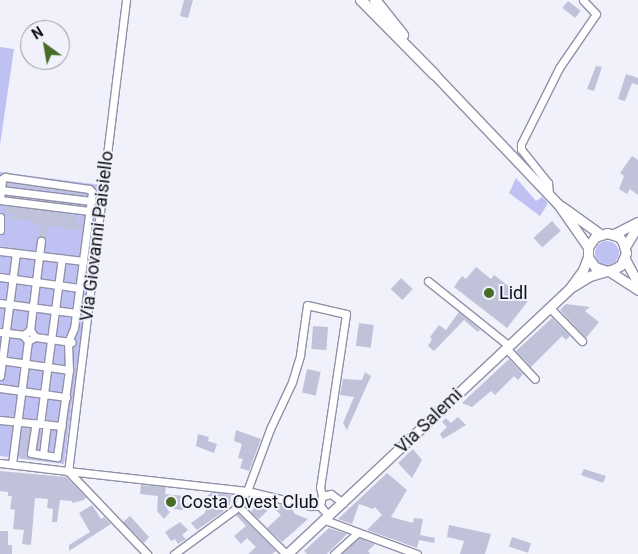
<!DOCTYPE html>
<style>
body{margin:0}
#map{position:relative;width:638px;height:554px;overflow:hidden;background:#f0f1fb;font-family:Roboto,sans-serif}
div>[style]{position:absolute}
.green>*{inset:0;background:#bfc1f2}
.round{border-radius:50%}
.building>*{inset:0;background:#c0c2da;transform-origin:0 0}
.roads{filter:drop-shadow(1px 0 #9091a8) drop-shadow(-1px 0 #9091a8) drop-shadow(0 1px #9091a8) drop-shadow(0 -1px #9091a8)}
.minor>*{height:7px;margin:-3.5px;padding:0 3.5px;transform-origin:3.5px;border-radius:3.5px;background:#fff}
.major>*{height:9px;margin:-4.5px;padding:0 4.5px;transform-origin:4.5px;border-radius:4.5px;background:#fff}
.highway>*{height:10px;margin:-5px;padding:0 5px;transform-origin:5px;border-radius:5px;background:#fff}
.dots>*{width:14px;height:14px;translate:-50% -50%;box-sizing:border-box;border:2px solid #f0f1fb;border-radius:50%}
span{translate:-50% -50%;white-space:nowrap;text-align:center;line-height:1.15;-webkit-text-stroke:4px #f0f1fb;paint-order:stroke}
.street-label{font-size:18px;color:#0e0f17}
.poi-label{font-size:18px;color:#0e0f17}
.left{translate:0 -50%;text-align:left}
.north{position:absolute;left:20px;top:20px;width:50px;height:50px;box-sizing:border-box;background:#f0f1fb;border:1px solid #9697a0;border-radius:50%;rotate:328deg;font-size:14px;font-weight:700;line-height:20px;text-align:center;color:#0e0f17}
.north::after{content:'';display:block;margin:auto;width:18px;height:22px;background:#476c26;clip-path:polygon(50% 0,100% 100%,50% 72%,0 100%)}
</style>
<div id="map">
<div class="green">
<div style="clip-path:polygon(0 47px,14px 49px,0 145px)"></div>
<div style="clip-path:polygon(0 172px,101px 185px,64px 464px,0 456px)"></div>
<div style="clip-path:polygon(516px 178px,536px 201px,542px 197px,547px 202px,547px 205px,540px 216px,509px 193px)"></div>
<div class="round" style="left:595px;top:241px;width:24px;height:24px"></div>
</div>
<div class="building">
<div style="clip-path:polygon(184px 0,193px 0,188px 18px,180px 16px)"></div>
<div style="left:568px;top:1px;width:16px;height:9px;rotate:38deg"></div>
<div style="clip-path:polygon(596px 66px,602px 67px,594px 91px,587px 89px)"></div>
<div style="clip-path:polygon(626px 74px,638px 78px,638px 85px,632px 83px,625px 101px,618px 99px)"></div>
<div style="clip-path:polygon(632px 156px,638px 160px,638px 195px,630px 189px,627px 194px,619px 189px,624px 176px,620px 173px)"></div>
<div style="clip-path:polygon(7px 183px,86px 194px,86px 195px,7px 185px)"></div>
<div style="clip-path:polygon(5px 206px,76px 215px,75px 222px,83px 223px,82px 230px,47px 226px,45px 238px,38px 236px,40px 225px,38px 223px,31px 223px,31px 220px,12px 220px,13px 213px,4px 212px)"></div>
<div style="left:552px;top:221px;width:13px;height:25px;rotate:48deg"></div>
<div style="clip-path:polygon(476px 267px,491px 279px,494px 275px,528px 301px,507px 328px,454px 287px,462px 276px,466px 279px)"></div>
<div style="left:401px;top:278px;width:16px;height:15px;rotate:43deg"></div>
<div style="clip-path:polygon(566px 304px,590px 307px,585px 311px,599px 322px,586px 338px,560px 310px)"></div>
<div style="clip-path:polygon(459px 312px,480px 330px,478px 332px,464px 320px,434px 351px,428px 346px,432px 339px,430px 337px,439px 325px,446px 330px)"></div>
<div style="clip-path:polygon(552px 318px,570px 336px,566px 340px,562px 336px,531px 367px,516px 351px)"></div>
<div style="left:359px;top:323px;width:15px;height:23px;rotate:8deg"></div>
<div style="left:313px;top:326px;width:15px;height:23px;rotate:4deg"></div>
<div style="clip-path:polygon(509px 359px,523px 374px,518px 380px,514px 376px,495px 395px,491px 391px,472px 407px,462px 403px)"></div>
<div style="left:307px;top:369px;width:14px;height:24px;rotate:12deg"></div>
<div style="clip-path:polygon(365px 372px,371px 376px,347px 430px,343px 423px,354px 397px,340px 395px,343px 379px,362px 380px)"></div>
<div style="clip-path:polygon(458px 417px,466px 425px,443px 439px,440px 434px,447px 427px,442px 422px,446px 418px,451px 423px)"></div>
<div style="clip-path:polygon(25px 428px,30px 428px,26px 455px,49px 462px,21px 458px)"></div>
<div style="clip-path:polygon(236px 430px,261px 439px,249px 471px,240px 468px,243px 459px,238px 458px,242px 444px,234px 441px)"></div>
<div style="clip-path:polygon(198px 434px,209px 437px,208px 441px,217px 444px,214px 453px,196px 446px)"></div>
<div style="clip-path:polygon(413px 449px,422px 460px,412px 478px,398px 463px)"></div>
<div style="clip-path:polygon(584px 469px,606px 476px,603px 483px,581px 475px)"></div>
<div style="clip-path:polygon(0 471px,66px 477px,86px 497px,84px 500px,72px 503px,72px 501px,60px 500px,57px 522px,52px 522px,53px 509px,47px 508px,48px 499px,35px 498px,31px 545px,22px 544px,24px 530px,13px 529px,15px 510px,10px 509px,12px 496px,8px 496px,8px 492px,0 491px)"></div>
<div style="clip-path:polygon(387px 473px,407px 490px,391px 517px,413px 523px,414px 518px,423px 519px,420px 535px,435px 538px,434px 543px,419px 540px,417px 548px,367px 530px,382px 515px,375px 507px,373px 509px,359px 504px,352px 524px,338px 519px)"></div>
<div style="clip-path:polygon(141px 485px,166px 487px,165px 494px,184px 496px,183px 510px,166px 508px,170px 512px,164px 519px,157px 511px,158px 496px,140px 494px)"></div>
<div style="clip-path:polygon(212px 492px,231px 495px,230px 505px,217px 503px,224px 511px,197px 530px,191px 523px,205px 513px,206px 507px,201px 502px)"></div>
<div style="clip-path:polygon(259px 500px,269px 509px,259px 519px,251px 512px)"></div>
<div style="clip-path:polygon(279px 504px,290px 506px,295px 514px,308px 519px,282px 542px,267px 528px,281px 515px,274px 508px)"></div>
<div style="clip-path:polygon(92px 505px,101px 519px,104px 517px,111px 524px,69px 551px,69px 545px,90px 532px,79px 513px)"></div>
<div style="clip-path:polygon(238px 513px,276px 551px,272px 554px,248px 554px,256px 547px,247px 538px,241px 544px,234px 536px,246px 526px,236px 515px)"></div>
<div style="clip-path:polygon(130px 516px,149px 537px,144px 543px,123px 522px)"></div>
<div style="clip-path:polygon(180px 522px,188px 530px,182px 535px,186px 539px,178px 544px,175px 539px,171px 541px,165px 532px)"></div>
<div style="clip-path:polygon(449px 525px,491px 534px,485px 554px,460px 554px,464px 541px,447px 537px)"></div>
<div style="clip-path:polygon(329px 528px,347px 534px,327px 554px,307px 554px,304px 551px)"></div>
<div style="clip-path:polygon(0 531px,8px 531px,8px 545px,12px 545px,12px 554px,0 554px)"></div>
<div style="left:512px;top:537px;width:20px;height:10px;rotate:18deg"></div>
<div style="clip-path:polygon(359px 538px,375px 544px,368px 551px,370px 554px,342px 554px)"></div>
</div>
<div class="roads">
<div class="minor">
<div style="left:126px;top:0;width:475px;rotate:97deg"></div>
<div style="left:68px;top:471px;width:180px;rotate:6.4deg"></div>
<div style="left:247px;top:491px;width:66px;rotate:13.2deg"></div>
<div style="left:311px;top:506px;width:9px"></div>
<div style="left:1px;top:190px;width:91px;rotate:7deg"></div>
<div style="left:549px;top:194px;width:11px;rotate:-95deg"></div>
<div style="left:548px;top:183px;width:43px;rotate:-128.5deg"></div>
<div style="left:521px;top:149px;width:5px;rotate:-90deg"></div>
<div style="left:521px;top:144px;width:85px;rotate:-63.4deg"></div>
<div style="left:559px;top:68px;width:65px;rotate:-55.6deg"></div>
<div style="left:596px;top:14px;width:19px;rotate:-133deg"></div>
<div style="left:0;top:199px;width:20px;rotate:-84deg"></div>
<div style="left:2px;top:179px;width:4px;rotate:-34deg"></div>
<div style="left:5px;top:177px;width:85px;rotate:8.1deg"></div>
<div style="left:89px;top:189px;width:4px;rotate:45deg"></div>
<div style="left:92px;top:192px;width:137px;rotate:97.5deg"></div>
<div style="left:74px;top:328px;width:15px;rotate:113deg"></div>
<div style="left:68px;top:342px;width:28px;rotate:88deg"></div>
<div style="left:69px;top:370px;width:88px;rotate:97.9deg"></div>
<div style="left:57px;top:457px;width:26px;rotate:-171deg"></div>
<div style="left:31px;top:453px;width:30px;rotate:-81deg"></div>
<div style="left:0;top:200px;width:90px;rotate:7deg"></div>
<div style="left:0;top:217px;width:13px;rotate:90deg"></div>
<div style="left:0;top:251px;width:84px;rotate:6.9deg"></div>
<div style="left:0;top:277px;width:80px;rotate:7.9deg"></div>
<div style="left:428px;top:281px;width:104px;rotate:38.7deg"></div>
<div style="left:0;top:303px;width:77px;rotate:7.5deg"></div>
<div style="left:550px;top:308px;width:46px;rotate:45.9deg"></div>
<div style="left:30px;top:330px;width:90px;rotate:-83deg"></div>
<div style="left:0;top:332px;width:23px;rotate:7deg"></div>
<div style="left:35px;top:337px;width:9px;rotate:-126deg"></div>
<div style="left:30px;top:330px;width:9px;rotate:144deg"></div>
<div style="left:23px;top:335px;width:8px;rotate:50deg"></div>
<div style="left:28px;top:341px;width:8px;rotate:-30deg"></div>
<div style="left:35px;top:337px;width:37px;rotate:8deg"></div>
<div style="left:506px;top:348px;width:42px;rotate:46.9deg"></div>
<div style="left:0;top:360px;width:70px;rotate:8.2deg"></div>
<div style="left:0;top:376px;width:124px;rotate:-82.6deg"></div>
<div style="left:0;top:388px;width:67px;rotate:7.8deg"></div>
<div style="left:0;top:420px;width:62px;rotate:5.5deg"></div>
<div style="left:40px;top:424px;width:167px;rotate:-82.5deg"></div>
<div style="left:43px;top:455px;width:31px;rotate:-83deg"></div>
<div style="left:0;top:463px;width:68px;rotate:6.7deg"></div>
<div style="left:68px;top:471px;width:115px;rotate:46.4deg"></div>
<div style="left:12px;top:464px;width:124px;rotate:-82.6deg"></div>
<div style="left:237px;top:505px;width:69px;rotate:45deg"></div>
<div style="left:329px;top:516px;width:13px;rotate:-132deg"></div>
<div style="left:320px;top:506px;width:10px;rotate:-79deg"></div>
<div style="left:322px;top:496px;width:9px;rotate:-13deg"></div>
<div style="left:331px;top:494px;width:15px;rotate:37deg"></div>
<div style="left:325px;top:520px;width:98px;rotate:20.3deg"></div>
<div style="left:174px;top:554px;width:74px;rotate:-36.3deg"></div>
<div style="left:234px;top:510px;width:23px;rotate:-56deg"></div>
<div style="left:247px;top:491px;width:66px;rotate:-69.6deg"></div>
<div style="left:270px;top:429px;width:52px;rotate:-64.9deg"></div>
<div style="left:292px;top:382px;width:28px;rotate:-73deg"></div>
<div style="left:300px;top:355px;width:50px;rotate:-82deg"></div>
<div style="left:307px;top:305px;width:40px;rotate:13deg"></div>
<div style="left:346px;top:314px;width:175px;rotate:98.5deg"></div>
<div style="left:320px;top:487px;width:9px;rotate:77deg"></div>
<div style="left:334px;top:554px;width:31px;rotate:-42deg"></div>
</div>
<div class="major">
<div style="left:435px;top:75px;width:178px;rotate:46.4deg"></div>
<div style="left:558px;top:204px;width:52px;rotate:55.1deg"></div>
<div style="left:561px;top:206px;width:48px;rotate:35.7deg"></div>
<div style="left:614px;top:234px;width:27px;rotate:-27deg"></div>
<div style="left:625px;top:247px;width:26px;rotate:-59deg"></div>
<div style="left:588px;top:257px;width:12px;rotate:55deg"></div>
<div style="left:595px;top:267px;width:13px;rotate:18deg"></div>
<div style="left:625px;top:259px;width:27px;rotate:62deg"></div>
<div style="left:609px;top:271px;width:35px;rotate:33deg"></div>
<div style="left:287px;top:554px;width:388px;rotate:-43.2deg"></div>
<div style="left:570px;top:288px;width:22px;rotate:-54deg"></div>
<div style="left:583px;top:270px;width:14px;rotate:-69deg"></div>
<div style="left:588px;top:257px;width:10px;rotate:-90deg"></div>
<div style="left:588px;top:247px;width:12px;rotate:-55deg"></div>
<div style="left:595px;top:237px;width:13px;rotate:-18deg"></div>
<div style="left:607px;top:233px;width:13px;rotate:18deg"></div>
<div style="left:619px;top:237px;width:6px;rotate:51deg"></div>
<div style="left:623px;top:242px;width:11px;rotate:75deg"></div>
<div style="left:626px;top:253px;width:13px;rotate:113deg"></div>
<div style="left:621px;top:265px;width:8px;rotate:150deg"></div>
<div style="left:614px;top:269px;width:25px;rotate:164deg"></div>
<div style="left:590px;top:276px;width:23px;rotate:149deg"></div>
</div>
<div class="highway">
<div style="left:361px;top:0;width:105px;rotate:45.4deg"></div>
<div style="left:375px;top:0;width:45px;rotate:51.3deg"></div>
</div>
</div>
<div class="dots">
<div style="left:489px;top:293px;background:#476c26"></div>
<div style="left:171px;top:502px;background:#476c26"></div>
</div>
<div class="street-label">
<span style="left:97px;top:236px;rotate:-83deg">Via Giovanni Paisiello</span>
<span style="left:429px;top:421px;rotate:-44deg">Via Salemi</span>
</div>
<div class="poi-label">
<span class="left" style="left:499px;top:293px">Lidl</span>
<span class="left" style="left:181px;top:502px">Costa Ovest Club</span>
</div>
<div class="north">N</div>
</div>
